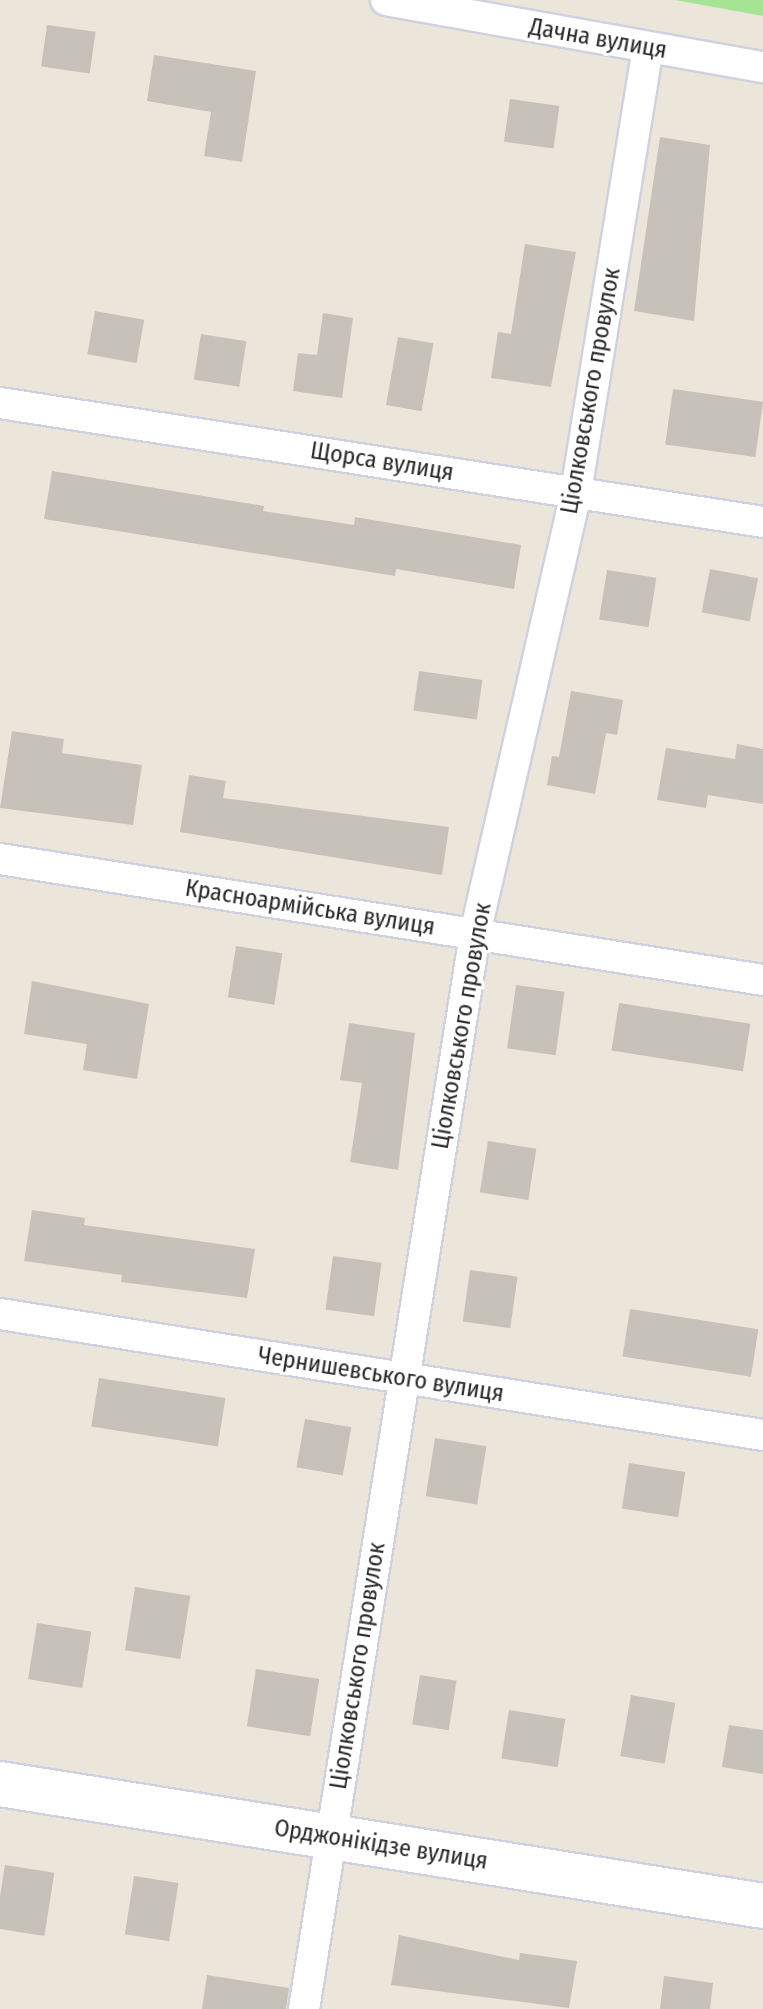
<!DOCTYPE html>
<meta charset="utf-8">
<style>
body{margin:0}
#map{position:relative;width:763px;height:2009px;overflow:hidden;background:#ebe6d9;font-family:"Fira Sans Condensed",sans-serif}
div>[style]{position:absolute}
.green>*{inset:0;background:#a6e395}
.building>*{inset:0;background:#c6c2b9;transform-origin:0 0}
.roads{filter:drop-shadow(2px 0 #cfd0e2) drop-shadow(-2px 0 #cfd0e2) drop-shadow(0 2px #cfd0e2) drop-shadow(0 -2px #cfd0e2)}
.street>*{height:30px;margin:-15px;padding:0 15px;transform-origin:15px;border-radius:15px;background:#fff}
.secondary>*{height:44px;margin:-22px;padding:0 22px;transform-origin:22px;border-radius:22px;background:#fff}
span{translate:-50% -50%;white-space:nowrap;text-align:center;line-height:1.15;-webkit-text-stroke:6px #fff;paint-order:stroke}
.street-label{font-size:24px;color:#282828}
</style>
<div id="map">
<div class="green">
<div style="clip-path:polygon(675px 0,763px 0,763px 16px)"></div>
</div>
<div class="building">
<div style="left:47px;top:25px;width:49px;height:42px;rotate:8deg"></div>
<div style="clip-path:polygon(154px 55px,256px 71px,242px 162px,204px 156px,211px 112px,147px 101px)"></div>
<div style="left:510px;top:99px;width:50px;height:43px;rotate:8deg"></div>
<div style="clip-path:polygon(660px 137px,710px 145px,694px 321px,634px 311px)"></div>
<div style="clip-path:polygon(525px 244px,576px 252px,551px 387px,491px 378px,498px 332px,511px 334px)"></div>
<div style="left:95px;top:311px;width:50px;height:44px;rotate:10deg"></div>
<div style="clip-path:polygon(323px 313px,353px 318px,342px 398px,293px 391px,298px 353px,317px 355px)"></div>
<div style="left:201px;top:334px;width:46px;height:46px;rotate:9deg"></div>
<div style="left:398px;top:337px;width:36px;height:69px;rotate:10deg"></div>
<div style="left:673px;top:389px;width:91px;height:56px;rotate:8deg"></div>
<div style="clip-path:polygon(52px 471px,264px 506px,263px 511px,354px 525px,355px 517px,521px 545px,514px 589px,396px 569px,395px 576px,44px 519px)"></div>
<div style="left:710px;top:569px;width:49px;height:44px;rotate:11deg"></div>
<div style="left:607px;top:570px;width:50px;height:50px;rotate:9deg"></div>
<div style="left:419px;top:671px;width:64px;height:40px;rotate:8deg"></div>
<div style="clip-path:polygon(571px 691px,623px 700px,617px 735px,606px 733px,595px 794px,547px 785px,552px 756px,559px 757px)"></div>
<div style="clip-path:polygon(12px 731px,64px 739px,62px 753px,142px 765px,133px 825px,0 808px)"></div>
<div style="clip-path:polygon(737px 744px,763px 749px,763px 804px,708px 795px,706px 808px,657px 800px,666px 748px,735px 759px)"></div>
<div style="clip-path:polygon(189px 775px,226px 781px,223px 798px,449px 827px,442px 875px,180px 832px)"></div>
<div style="left:236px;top:946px;width:47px;height:52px;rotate:9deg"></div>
<div style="clip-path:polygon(32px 981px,149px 1004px,137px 1079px,83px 1070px,87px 1044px,24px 1034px)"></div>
<div style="left:516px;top:985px;width:49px;height:64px;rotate:8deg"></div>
<div style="left:619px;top:1003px;width:133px;height:48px;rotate:9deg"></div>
<div style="clip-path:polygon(349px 1023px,415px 1033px,398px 1170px,350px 1162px,362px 1083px,340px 1080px)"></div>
<div style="left:488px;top:1141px;width:49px;height:52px;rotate:9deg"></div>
<div style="clip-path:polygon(32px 1210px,85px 1218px,84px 1225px,255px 1249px,247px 1298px,121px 1282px,122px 1275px,24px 1261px)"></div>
<div style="left:333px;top:1256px;width:49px;height:54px;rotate:8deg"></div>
<div style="left:470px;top:1270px;width:48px;height:52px;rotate:8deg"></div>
<div style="left:630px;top:1309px;width:130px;height:48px;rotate:9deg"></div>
<div style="left:99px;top:1378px;width:128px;height:49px;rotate:9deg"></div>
<div style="left:305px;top:1419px;width:47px;height:49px;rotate:10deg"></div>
<div style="left:435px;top:1438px;width:52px;height:59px;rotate:9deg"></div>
<div style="left:629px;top:1463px;width:57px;height:46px;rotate:9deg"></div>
<div style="left:135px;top:1587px;width:56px;height:64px;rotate:9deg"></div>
<div style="left:37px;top:1623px;width:55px;height:57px;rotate:9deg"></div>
<div style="left:256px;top:1669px;width:64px;height:58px;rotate:9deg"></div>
<div style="left:420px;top:1675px;width:37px;height:50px;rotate:9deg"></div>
<div style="left:631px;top:1695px;width:45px;height:62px;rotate:10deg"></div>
<div style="left:509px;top:1710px;width:57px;height:49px;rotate:9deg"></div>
<div style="clip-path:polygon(729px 1725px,763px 1730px,763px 1774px,722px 1767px)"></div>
<div style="left:5px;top:1865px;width:50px;height:64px;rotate:9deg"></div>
<div style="left:134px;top:1876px;width:45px;height:59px;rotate:9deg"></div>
<div style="clip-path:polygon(399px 1935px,519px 1960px,520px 1953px,577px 1961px,569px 2008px,391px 1985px)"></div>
<div style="clip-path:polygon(207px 1975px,289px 1988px,286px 2009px,202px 2009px)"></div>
<div style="clip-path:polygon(664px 1976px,713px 1983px,710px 2009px,660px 2009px)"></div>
</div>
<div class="roads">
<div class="street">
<div style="left:386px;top:0;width:383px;rotate:10.1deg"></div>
<div style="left:0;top:403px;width:772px;rotate:8.86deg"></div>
<div style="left:0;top:859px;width:773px;rotate:9.01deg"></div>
<div style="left:0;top:1314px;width:773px;rotate:9.01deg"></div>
<div style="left:304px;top:2009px;width:1089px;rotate:-80.96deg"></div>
<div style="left:475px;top:934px;width:453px;rotate:-77.1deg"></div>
<div style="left:576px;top:492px;width:449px;rotate:-80.8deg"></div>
</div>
<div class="secondary">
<div style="left:0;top:1784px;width:773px;rotate:9.08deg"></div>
</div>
</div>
<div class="street-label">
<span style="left:598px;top:39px;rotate:10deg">Дачна вулиця</span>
<span style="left:591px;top:391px;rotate:-80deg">Ціолковського провулок</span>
<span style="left:382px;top:462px;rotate:9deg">Щорса вулиця</span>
<span style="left:310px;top:908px;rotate:9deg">Красноармійська вулиця</span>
<span style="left:462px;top:1026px;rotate:-80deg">Ціолковського провулок</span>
<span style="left:381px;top:1375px;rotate:9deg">Чернишевського вулиця</span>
<span style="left:358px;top:1666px;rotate:-81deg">Ціолковського провулок</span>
<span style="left:381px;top:1845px;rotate:9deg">Орджонікідзе вулиця</span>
</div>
</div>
